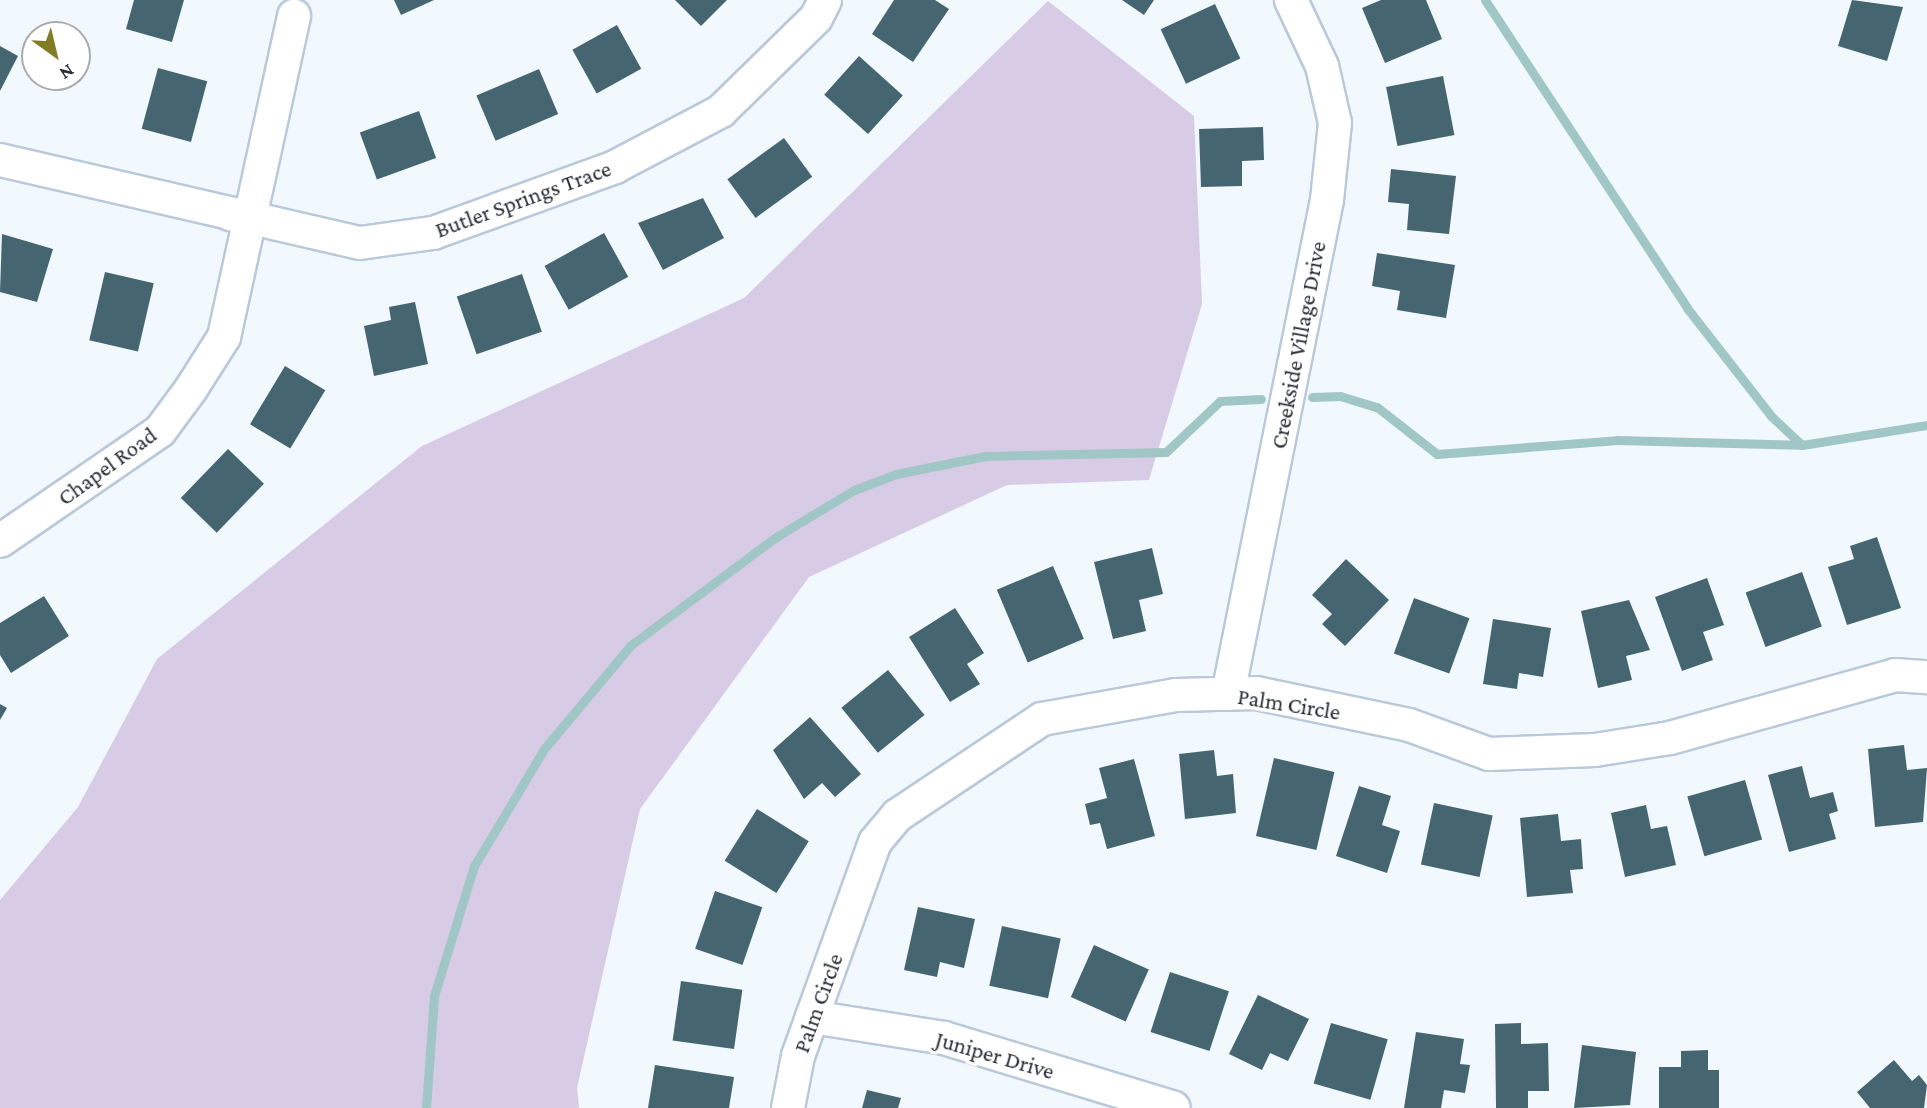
<!DOCTYPE html>
<style>
body{margin:0}
#map{position:relative;width:1927px;height:1108px;overflow:hidden;background:#f1f8fe;font-family:"Crimson Pro",serif}
div>[style]{position:absolute}
.green>*{inset:0;background:#d7cbe6}
.stream>*{height:9px;margin:-4.5px;padding:0 4.5px;transform-origin:4.5px;border-radius:4.5px;background:#a0c7c5}
.building>*{inset:0;background:#456570;transform-origin:0 0}
.roads{filter:drop-shadow(2px 0 #b9c9da) drop-shadow(-2px 0 #b9c9da) drop-shadow(0 2px #b9c9da) drop-shadow(0 -2px #b9c9da)}
.street>*{height:32px;margin:-16px;padding:0 16px;transform-origin:16px;border-radius:16px;background:#fff}
span{translate:-50% -50%;white-space:nowrap;text-align:center;line-height:1.15;-webkit-text-stroke:7px #fff;paint-order:stroke}
.street-label{font-size:23px;color:#272d33}
.north{position:absolute;left:21px;top:21px;width:70px;height:70px;box-sizing:border-box;background:#fff;border:2px solid #a9abad;border-radius:50%;rotate:146deg;font-size:19px;font-weight:700;line-height:28px;text-align:center;color:#272d33}
.north::after{content:'';display:block;margin:auto;width:24px;height:32px;background:#817d24;clip-path:polygon(50% 0,100% 100%,50% 72%,0 100%)}
</style>
<div id="map">
<div class="green">
<div style="clip-path:polygon(1048px 1px,1194px 116px,1202px 304px,1149px 480px,1007px 485px,809px 577px,640px 809px,577px 1088px,579px 1108px,0 1108px,0 900px,78px 807px,157px 659px,422px 446px,744px 298px)"></div>
</div>
<div class="stream">
<div style="left:1485px;top:0;width:368px;rotate:56.7deg"></div>
<div style="left:1687px;top:308px;width:137px;rotate:52.1deg"></div>
<div style="left:1771px;top:416px;width:42px;rotate:43.1deg"></div>
<div style="left:1312px;top:397px;width:28px;rotate:-2deg"></div>
<div style="left:1340px;top:396px;width:39px;rotate:17deg"></div>
<div style="left:1377px;top:407px;width:76px;rotate:38.1deg"></div>
<div style="left:1437px;top:454px;width:181px;rotate:-4.4deg"></div>
<div style="left:1617px;top:440px;width:185px;rotate:1.5deg"></div>
<div style="left:1802px;top:445px;width:127px;rotate:-9.1deg"></div>
<div style="left:426px;top:1108px;width:112px;rotate:-85.9deg"></div>
<div style="left:434px;top:996px;width:136px;rotate:-72.9deg"></div>
<div style="left:474px;top:866px;width:136px;rotate:-59.1deg"></div>
<div style="left:544px;top:749px;width:136px;rotate:-50.1deg"></div>
<div style="left:631px;top:645px;width:181px;rotate:-36.7deg"></div>
<div style="left:776px;top:537px;width:91px;rotate:-31.1deg"></div>
<div style="left:854px;top:490px;width:45px;rotate:-20.9deg"></div>
<div style="left:896px;top:474px;width:91px;rotate:-11.4deg"></div>
<div style="left:985px;top:456px;width:181px;rotate:-1.3deg"></div>
<div style="left:1166px;top:452px;width:74px;rotate:-43.4deg"></div>
<div style="left:1220px;top:401px;width:41px;rotate:-2.8deg"></div>
</div>
<div class="building">
<div style="clip-path:polygon(134px 0,184px 0,172px 42px,126px 29px)"></div>
<div style="clip-path:polygon(394px 0,434px 0,401px 15px)"></div>
<div style="clip-path:polygon(675px 0,727px 0,701px 26px)"></div>
<div style="clip-path:polygon(894px 0,935px 0,949px 9px,913px 62px,872px 34px)"></div>
<div style="clip-path:polygon(1122px 0,1154px 0,1144px 15px)"></div>
<div style="clip-path:polygon(1381px 0,1426px 0,1442px 39px,1385px 63px,1362px 8px)"></div>
<div style="clip-path:polygon(1852px 0,1903px 7px,1887px 61px,1838px 46px)"></div>
<div style="left:1215px;top:4px;width:60px;height:60px;rotate:65deg"></div>
<div style="left:617px;top:25px;width:50px;height:51px;rotate:61deg"></div>
<div style="clip-path:polygon(0 46px,18px 56px,0 91px)"></div>
<div style="left:859px;top:56px;width:59px;height:52px;rotate:42deg"></div>
<div style="left:158px;top:68px;width:51px;height:63px;rotate:15deg"></div>
<div style="left:539px;top:69px;width:49px;height:68px;rotate:67deg"></div>
<div style="left:1443px;top:76px;width:60px;height:58px;rotate:79deg"></div>
<div style="left:419px;top:111px;width:50px;height:63px;rotate:70deg"></div>
<div style="clip-path:polygon(1263px 127px,1264px 160px,1242px 161px,1242px 186px,1201px 187px,1199px 129px)"></div>
<div style="left:784px;top:138px;width:48px;height:70px;rotate:54deg"></div>
<div style="clip-path:polygon(1391px 169px,1456px 176px,1449px 234px,1407px 230px,1409px 204px,1388px 202px)"></div>
<div style="clip-path:polygon(703px 198px,724px 238px,663px 270px,638px 223px)"></div>
<div style="left:604px;top:233px;width:50px;height:68px;rotate:61deg"></div>
<div style="clip-path:polygon(2px 234px,53px 249px,37px 302px,0 292px)"></div>
<div style="clip-path:polygon(1377px 253px,1455px 265px,1446px 318px,1397px 310px,1400px 291px,1372px 286px)"></div>
<div style="left:105px;top:272px;width:50px;height:70px;rotate:13deg"></div>
<div style="left:522px;top:274px;width:61px;height:69px;rotate:71deg"></div>
<div style="clip-path:polygon(415px 302px,428px 364px,374px 376px,364px 326px,391px 320px,389px 307px)"></div>
<div style="left:285px;top:366px;width:47px;height:68px;rotate:31deg"></div>
<div style="left:228px;top:449px;width:50px;height:68px;rotate:44deg"></div>
<div style="clip-path:polygon(1877px 537px,1901px 608px,1847px 625px,1828px 567px,1854px 559px,1850px 546px)"></div>
<div style="clip-path:polygon(1152px 548px,1163px 594px,1139px 600px,1146px 631px,1113px 639px,1094px 562px)"></div>
<div style="clip-path:polygon(1346px 559px,1389px 600px,1345px 646px,1322px 624px,1332px 614px,1312px 595px)"></div>
<div style="left:1053px;top:566px;width:79px;height:61px;rotate:67deg"></div>
<div style="left:1802px;top:572px;width:58px;height:60px;rotate:70deg"></div>
<div style="clip-path:polygon(1707px 578px,1724px 625px,1703px 632px,1713px 660px,1682px 671px,1655px 597px)"></div>
<div style="clip-path:polygon(44px 596px,69px 636px,11px 673px,0 655px,0 623px)"></div>
<div style="left:1414px;top:598px;width:59px;height:59px;rotate:20deg"></div>
<div style="clip-path:polygon(1629px 600px,1650px 650px,1626px 656px,1632px 680px,1598px 688px,1581px 611px)"></div>
<div style="clip-path:polygon(955px 608px,984px 653px,967px 664px,980px 684px,950px 702px,909px 637px)"></div>
<div style="clip-path:polygon(1493px 619px,1551px 628px,1543px 677px,1519px 673px,1517px 689px,1483px 684px)"></div>
<div style="left:888px;top:670px;width:58px;height:60px;rotate:51deg"></div>
<div style="clip-path:polygon(0 704px,7px 708px,0 720px)"></div>
<div style="clip-path:polygon(810px 717px,861px 774px,835px 797px,822px 783px,804px 799px,773px 750px)"></div>
<div style="clip-path:polygon(1904px 745px,1907px 770px,1927px 768px,1923px 822px,1875px 827px,1868px 749px)"></div>
<div style="clip-path:polygon(1214px 750px,1217px 776px,1233px 774px,1236px 813px,1185px 819px,1179px 754px)"></div>
<div style="left:1274px;top:758px;width:62px;height:80px;rotate:13deg"></div>
<div style="clip-path:polygon(1134px 759px,1155px 836px,1107px 849px,1100px 823px,1090px 825px,1085px 804px,1107px 798px,1099px 768px)"></div>
<div style="clip-path:polygon(1802px 766px,1810px 798px,1833px 792px,1838px 811px,1829px 814px,1836px 839px,1789px 852px,1768px 775px)"></div>
<div style="left:1745px;top:780px;width:62px;height:60px;rotate:74deg"></div>
<div style="clip-path:polygon(1359px 786px,1391px 796px,1382px 825px,1400px 831px,1387px 873px,1336px 856px)"></div>
<div style="left:1434px;top:803px;width:60px;height:63px;rotate:12deg"></div>
<div style="clip-path:polygon(1646px 805px,1651px 829px,1667px 826px,1676px 865px,1625px 877px,1611px 813px)"></div>
<div style="left:757px;top:809px;width:61px;height:61px;rotate:32deg"></div>
<div style="clip-path:polygon(1558px 814px,1561px 841px,1581px 839px,1583px 869px,1570px 870px,1573px 893px,1527px 897px,1520px 818px)"></div>
<div style="left:715px;top:891px;width:50px;height:61px;rotate:19deg"></div>
<div style="clip-path:polygon(918px 907px,975px 919px,964px 968px,940px 962px,937px 977px,904px 970px)"></div>
<div style="left:1002px;top:926px;width:60px;height:61px;rotate:12deg"></div>
<div style="left:1094px;top:945px;width:60px;height:57px;rotate:24deg"></div>
<div style="left:1170px;top:972px;width:62px;height:63px;rotate:18deg"></div>
<div style="left:681px;top:981px;width:62px;height:60px;rotate:8deg"></div>
<div style="clip-path:polygon(1258px 995px,1309px 1019px,1288px 1061px,1270px 1053px,1262px 1070px,1229px 1054px)"></div>
<div style="left:1331px;top:1023px;width:59px;height:63px;rotate:16deg"></div>
<div style="clip-path:polygon(1521px 1023px,1521px 1044px,1548px 1043px,1549px 1091px,1528px 1091px,1528px 1108px,1496px 1108px,1495px 1024px)"></div>
<div style="clip-path:polygon(1416px 1032px,1464px 1039px,1460px 1064px,1470px 1065px,1465px 1093px,1444px 1090px,1441px 1108px,1404px 1108px)"></div>
<div style="clip-path:polygon(1582px 1045px,1636px 1052px,1630px 1105px,1574px 1108px)"></div>
<div style="clip-path:polygon(1708px 1050px,1708px 1070px,1719px 1070px,1719px 1108px,1659px 1108px,1659px 1067px,1681px 1067px,1681px 1051px)"></div>
<div style="clip-path:polygon(1894px 1060px,1912px 1081px,1919px 1075px,1927px 1085px,1924px 1108px,1870px 1108px,1857px 1092px)"></div>
<div style="clip-path:polygon(655px 1065px,734px 1077px,729px 1108px,648px 1108px)"></div>
<div style="clip-path:polygon(867px 1090px,901px 1098px,898px 1108px,862px 1108px)"></div>
</div>
<div class="roads">
<div class="street">
<div style="left:0;top:160px;width:369px;rotate:13deg"></div>
<div style="left:360px;top:243px;width:74px;rotate:-7.8deg"></div>
<div style="left:433px;top:233px;width:194px;rotate:-19.9deg"></div>
<div style="left:615px;top:167px;width:120px;rotate:-27.8deg"></div>
<div style="left:721px;top:111px;width:133px;rotate:-44.4deg"></div>
<div style="left:816px;top:18px;width:20px;rotate:-63deg"></div>
<div style="left:250px;top:218px;width:207px;rotate:-77.7deg"></div>
<div style="left:0;top:541px;width:194px;rotate:-34.5deg"></div>
<div style="left:160px;top:431px;width:52px;rotate:-53.6deg"></div>
<div style="left:191px;top:389px;width:62px;rotate:-57.6deg"></div>
<div style="left:224px;top:337px;width:122px;rotate:-77.7deg"></div>
<div style="left:250px;top:218px;width:20px;rotate:-169deg"></div>
<div style="left:1228px;top:694px;width:504px;rotate:-78.67deg"></div>
<div style="left:1327px;top:200px;width:77px;rotate:-84.1deg"></div>
<div style="left:1335px;top:123px;width:58px;rotate:-102.8deg"></div>
<div style="left:1322px;top:66px;width:73px;rotate:-115.2deg"></div>
<div style="left:812px;top:1017px;width:134px;rotate:9deg"></div>
<div style="left:944px;top:1038px;width:240px;rotate:16.9deg"></div>
<div style="left:788px;top:1108px;width:53px;rotate:-79.1deg"></div>
<div style="left:798px;top:1056px;width:227px;rotate:-70.2deg"></div>
<div style="left:875px;top:842px;width:35px;rotate:-50deg"></div>
<div style="left:898px;top:815px;width:173px;rotate:-33.7deg"></div>
<div style="left:1042px;top:719px;width:136px;rotate:-10.2deg"></div>
<div style="left:1176px;top:695px;width:80px;rotate:-1.4deg"></div>
<div style="left:1256px;top:693px;width:156px;rotate:11.8deg"></div>
<div style="left:1409px;top:725px;width:85px;rotate:19.9deg"></div>
<div style="left:1489px;top:754px;width:106px;rotate:-2.2deg"></div>
<div style="left:1595px;top:750px;width:76px;rotate:-9.1deg"></div>
<div style="left:1670px;top:738px;width:234px;rotate:-15.6deg"></div>
<div style="left:1895px;top:675px;width:32px;rotate:4deg"></div>
</div>
</div>
<div class="street-label">
<span style="left:523px;top:199px;rotate:-20deg">Butler Springs Trace</span>
<span style="left:1298px;top:345px;rotate:-79deg">Creekside Village Drive</span>
<span style="left:107px;top:466px;rotate:-36deg">Chapel Road</span>
<span style="left:1289px;top:704px;rotate:9deg">Palm Circle</span>
<span style="left:818px;top:1003px;rotate:-70deg">Palm Circle</span>
<span style="left:995px;top:1055px;rotate:16deg">Juniper Drive</span>
</div>
<div class="north">N</div>
</div>
